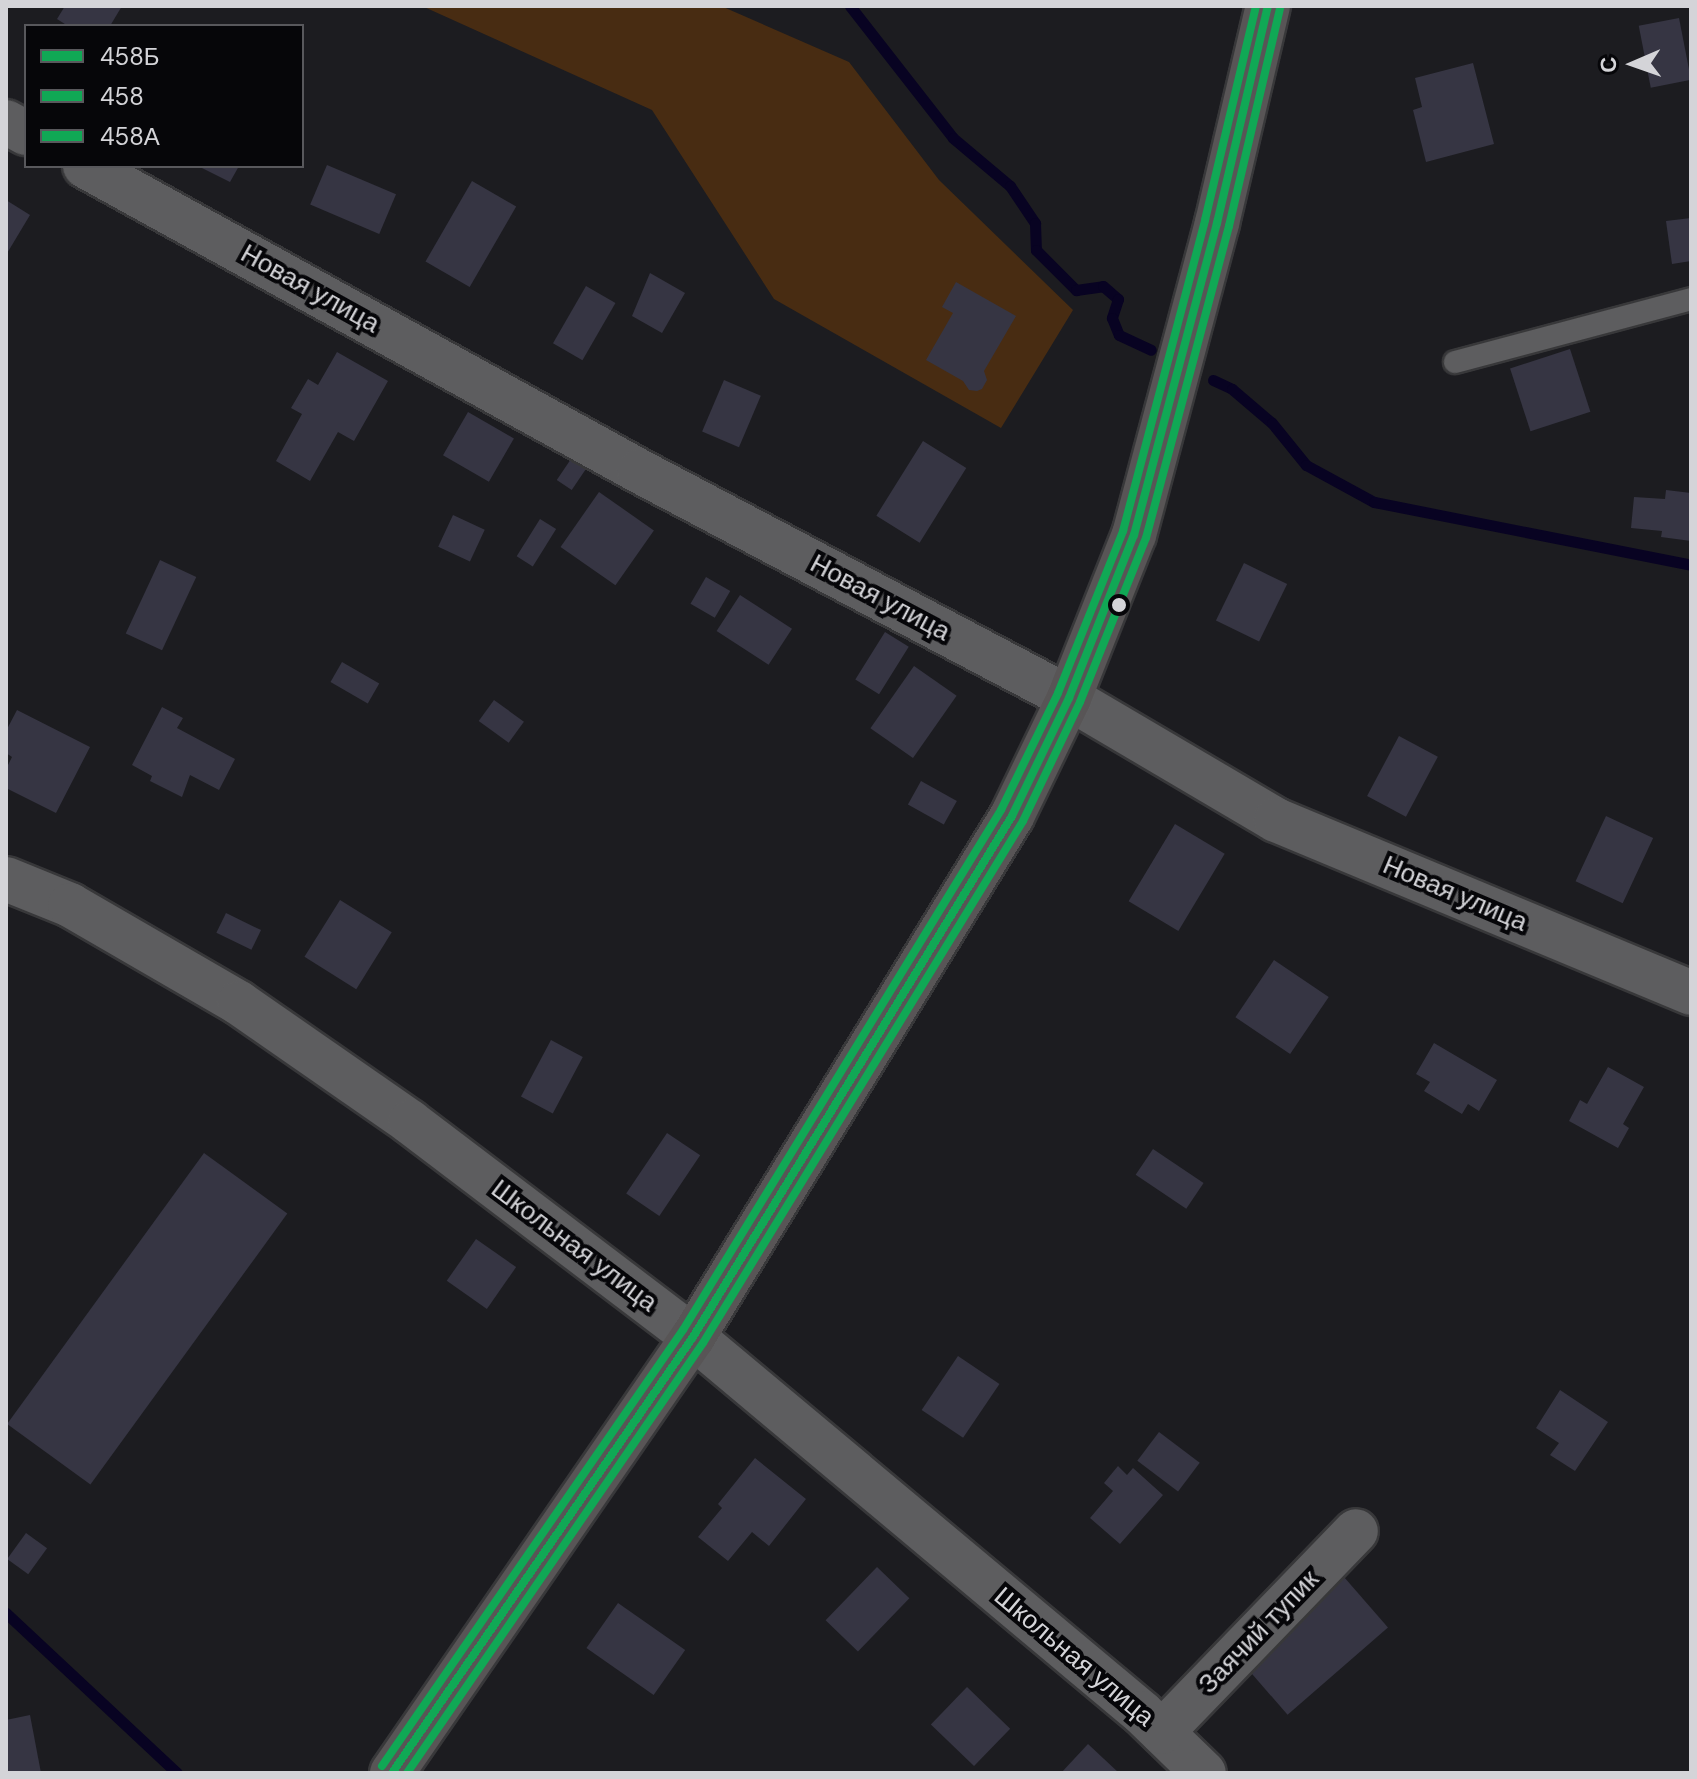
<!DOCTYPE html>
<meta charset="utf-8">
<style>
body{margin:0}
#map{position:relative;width:1697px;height:1779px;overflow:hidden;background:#1c1c20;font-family:"DM Sans",sans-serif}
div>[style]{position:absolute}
.green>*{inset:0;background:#482c12}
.stream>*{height:11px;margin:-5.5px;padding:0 5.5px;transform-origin:5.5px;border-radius:5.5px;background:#080322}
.building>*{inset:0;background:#363543;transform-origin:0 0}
.roads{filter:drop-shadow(2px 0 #38383a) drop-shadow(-2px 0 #38383a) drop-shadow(0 2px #38383a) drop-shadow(0 -2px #38383a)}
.lane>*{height:22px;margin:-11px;padding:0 11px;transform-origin:11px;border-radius:11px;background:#5d5d5f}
.street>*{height:44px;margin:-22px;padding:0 22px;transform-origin:22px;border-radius:22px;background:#5d5d5f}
.secondary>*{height:44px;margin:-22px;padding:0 22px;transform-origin:22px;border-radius:22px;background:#585556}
.bus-1>*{height:8px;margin:-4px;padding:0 4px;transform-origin:4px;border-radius:4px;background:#10a855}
.bus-2>*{height:8px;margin:-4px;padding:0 4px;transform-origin:4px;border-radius:4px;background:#10a855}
.bus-3>*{height:8px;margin:-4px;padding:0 4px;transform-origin:4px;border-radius:4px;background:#10a855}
.dots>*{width:22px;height:22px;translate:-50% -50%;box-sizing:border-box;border:4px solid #060609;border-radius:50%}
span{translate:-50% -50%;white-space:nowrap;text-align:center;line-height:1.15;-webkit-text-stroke:8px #060609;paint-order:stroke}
.street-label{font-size:26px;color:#d4d4d8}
.frame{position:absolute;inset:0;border:8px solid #d4d4d8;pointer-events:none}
.legend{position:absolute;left:24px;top:24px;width:280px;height:144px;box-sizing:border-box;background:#060609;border:2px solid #58585c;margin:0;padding:10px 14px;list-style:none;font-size:24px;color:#d4d4d8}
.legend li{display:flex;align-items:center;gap:16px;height:40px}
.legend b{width:40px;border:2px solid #58585c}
.north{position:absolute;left:1593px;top:24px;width:80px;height:80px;-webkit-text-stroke:6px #060609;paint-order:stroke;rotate:268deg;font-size:22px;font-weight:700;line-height:32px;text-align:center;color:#d4d4d8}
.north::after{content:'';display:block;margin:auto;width:28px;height:36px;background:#d4d4d8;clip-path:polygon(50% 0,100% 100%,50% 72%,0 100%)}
</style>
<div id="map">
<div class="green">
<div style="clip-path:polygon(422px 6px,721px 6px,849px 62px,939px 180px,1073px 310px,1001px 428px,774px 299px,652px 110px)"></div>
</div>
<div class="stream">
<div style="left:850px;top:6px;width:167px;rotate:52deg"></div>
<div style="left:953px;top:138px;width:75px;rotate:40.1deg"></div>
<div style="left:1010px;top:186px;width:45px;rotate:56deg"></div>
<div style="left:1035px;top:223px;width:27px;rotate:88deg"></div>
<div style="left:1036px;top:250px;width:57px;rotate:45deg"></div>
<div style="left:1076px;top:290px;width:27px;rotate:-8deg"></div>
<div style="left:1103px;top:286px;width:20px;rotate:41deg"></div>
<div style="left:1118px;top:299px;width:20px;rotate:108deg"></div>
<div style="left:1112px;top:318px;width:18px;rotate:68deg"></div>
<div style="left:1119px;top:335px;width:35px;rotate:25deg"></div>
<div style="left:1213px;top:380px;width:21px;rotate:25deg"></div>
<div style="left:1232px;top:389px;width:52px;rotate:40.4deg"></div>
<div style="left:1272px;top:423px;width:54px;rotate:51deg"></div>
<div style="left:1306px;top:465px;width:77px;rotate:28.6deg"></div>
<div style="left:1374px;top:502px;width:323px;rotate:11.2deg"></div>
<div style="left:6px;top:1613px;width:234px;rotate:43.1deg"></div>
</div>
<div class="building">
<div style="clip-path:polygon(65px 6px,122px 6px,110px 26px,68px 26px,57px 19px)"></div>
<div style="left:1679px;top:18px;width:63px;height:41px;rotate:79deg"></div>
<div style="clip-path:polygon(1473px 63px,1494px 144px,1426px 162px,1413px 110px,1422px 107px,1415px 78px)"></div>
<div style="left:327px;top:165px;width:75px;height:43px;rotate:23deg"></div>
<div style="clip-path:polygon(198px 166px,239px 166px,230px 182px)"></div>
<div style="left:472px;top:181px;width:51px;height:93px;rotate:30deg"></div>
<div style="clip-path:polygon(6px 200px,30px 215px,6px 255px)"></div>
<div style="clip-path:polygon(1691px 218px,1691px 261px,1672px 264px,1666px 221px)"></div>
<div style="clip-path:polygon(650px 273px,685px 293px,662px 333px,632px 316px)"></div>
<div style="clip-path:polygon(956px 282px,1016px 316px,984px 371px,987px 380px,982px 389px,977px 391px,969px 390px,963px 381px,926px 360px,953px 313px,942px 307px)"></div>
<div style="left:586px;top:286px;width:34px;height:66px;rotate:30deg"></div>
<div style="left:1570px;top:349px;width:66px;height:63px;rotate:72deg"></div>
<div style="clip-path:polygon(337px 352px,388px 381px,354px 441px,338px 432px,310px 481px,276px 461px,302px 414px,291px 408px,308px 379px,318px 385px)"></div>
<div style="left:724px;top:380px;width:40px;height:56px;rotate:23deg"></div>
<div style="left:468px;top:412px;width:53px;height:50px;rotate:30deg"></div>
<div style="left:923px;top:441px;width:51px;height:88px;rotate:32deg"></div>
<div style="left:573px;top:456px;width:18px;height:29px;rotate:34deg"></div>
<div style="clip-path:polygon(1666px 490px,1691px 493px,1691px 541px,1661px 537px,1662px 531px,1631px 528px,1634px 497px,1665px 499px)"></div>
<div style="left:599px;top:492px;width:67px;height:67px;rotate:35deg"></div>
<div style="left:453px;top:515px;width:35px;height:35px;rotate:25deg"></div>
<div style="left:540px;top:519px;width:19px;height:44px;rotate:32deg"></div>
<div style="left:160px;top:560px;width:40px;height:81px;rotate:25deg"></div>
<div style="left:1244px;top:563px;width:48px;height:64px;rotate:26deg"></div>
<div style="left:706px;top:577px;width:28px;height:31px;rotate:30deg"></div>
<div style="left:740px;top:595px;width:62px;height:43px;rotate:33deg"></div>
<div style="left:885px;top:632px;width:28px;height:56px;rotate:32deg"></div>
<div style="left:342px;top:662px;width:43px;height:23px;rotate:30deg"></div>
<div style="left:914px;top:666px;width:52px;height:76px;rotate:35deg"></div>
<div style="left:494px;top:700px;width:37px;height:26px;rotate:36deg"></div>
<div style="clip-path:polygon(162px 707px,183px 718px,177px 728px,235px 759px,219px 790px,190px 775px,182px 797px,150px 781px,152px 776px,132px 765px)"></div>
<div style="clip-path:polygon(17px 710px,90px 747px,56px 813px,6px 788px,6px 769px,12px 757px,6px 753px,6px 731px)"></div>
<div style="left:1399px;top:736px;width:44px;height:68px;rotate:28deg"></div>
<div style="left:921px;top:781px;width:41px;height:27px;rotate:29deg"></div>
<div style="left:1606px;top:816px;width:52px;height:72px;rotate:25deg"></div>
<div style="left:1175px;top:824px;width:58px;height:90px;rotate:31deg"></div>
<div style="left:340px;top:900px;width:61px;height:67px;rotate:32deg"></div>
<div style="left:226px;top:913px;width:39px;height:22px;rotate:26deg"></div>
<div style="left:1274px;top:960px;width:66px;height:69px;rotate:34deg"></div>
<div style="left:551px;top:1040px;width:36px;height:64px;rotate:28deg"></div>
<div style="clip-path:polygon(1434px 1043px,1497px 1080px,1479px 1111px,1468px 1104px,1462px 1114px,1424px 1091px,1430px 1082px,1416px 1074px)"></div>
<div style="clip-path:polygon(1608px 1067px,1644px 1087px,1623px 1124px,1629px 1128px,1618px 1148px,1569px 1121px,1580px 1100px,1587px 1104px)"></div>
<div style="left:667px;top:1133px;width:40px;height:73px;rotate:34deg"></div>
<div style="left:1153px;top:1149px;width:61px;height:31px;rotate:34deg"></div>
<div style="left:204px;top:1153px;width:103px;height:335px;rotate:36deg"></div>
<div style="left:476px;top:1239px;width:49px;height:51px;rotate:35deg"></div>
<div style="left:958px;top:1356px;width:50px;height:65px;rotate:34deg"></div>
<div style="clip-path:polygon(1560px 1390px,1608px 1422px,1575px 1471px,1550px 1455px,1559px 1443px,1536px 1428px)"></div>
<div style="left:1159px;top:1432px;width:51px;height:36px;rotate:37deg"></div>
<div style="clip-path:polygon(755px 1458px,806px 1499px,769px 1546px,752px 1532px,728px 1561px,698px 1537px,722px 1508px,718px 1504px)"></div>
<div style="clip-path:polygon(1118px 1466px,1127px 1475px,1133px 1468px,1163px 1495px,1120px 1544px,1090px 1518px,1113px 1491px,1104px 1483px)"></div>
<div style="left:26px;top:1533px;width:26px;height:32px;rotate:36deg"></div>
<div style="left:877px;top:1567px;width:45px;height:74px;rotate:44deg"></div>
<div style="left:1344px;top:1577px;width:67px;height:133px;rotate:49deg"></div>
<div style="left:618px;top:1603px;width:82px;height:55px;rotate:35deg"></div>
<div style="left:967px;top:1687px;width:60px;height:52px;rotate:44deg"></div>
<div style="clip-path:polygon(30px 1715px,41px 1773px,7px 1773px,6px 1720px)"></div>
<div style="clip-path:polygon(1088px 1744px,1119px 1773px,1061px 1773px)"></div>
</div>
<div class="roads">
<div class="lane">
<div style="left:1455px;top:362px;width:244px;rotate:-14.9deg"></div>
</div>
<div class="street">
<div style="left:6px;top:122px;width:23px;rotate:29deg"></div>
<div style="left:85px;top:166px;width:632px;rotate:28.83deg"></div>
<div style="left:639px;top:471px;width:486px;rotate:27.8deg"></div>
<div style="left:1069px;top:698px;width:240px;rotate:30.5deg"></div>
<div style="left:1276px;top:820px;width:450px;rotate:22.6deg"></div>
<div style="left:6px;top:879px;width:69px;rotate:22.1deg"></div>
<div style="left:70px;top:905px;width:195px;rotate:30.1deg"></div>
<div style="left:239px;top:1003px;width:208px;rotate:34.8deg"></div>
<div style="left:410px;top:1122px;width:355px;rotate:37.2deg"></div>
<div style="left:693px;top:1337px;width:586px;rotate:39.94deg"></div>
<div style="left:1142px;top:1713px;width:86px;rotate:44.1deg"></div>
<div style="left:1162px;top:1732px;width:279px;rotate:-46deg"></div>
</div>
<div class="secondary">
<div style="left:392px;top:1773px;width:530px;rotate:-55.38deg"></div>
<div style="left:693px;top:1337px;width:611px;rotate:-58.52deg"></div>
<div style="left:1012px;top:816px;width:131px;rotate:-64.2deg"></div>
<div style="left:1069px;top:698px;width:175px;rotate:-68.3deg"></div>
<div style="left:1134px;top:535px;width:323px;rotate:-75.1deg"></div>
<div style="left:1217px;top:223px;width:223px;rotate:-76.8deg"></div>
</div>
</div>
<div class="bus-1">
<div style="left:392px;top:1773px;width:530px;rotate:-55.38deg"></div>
<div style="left:693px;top:1337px;width:611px;rotate:-58.52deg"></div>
<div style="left:1012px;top:816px;width:131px;rotate:-64.2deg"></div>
<div style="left:1069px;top:698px;width:175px;rotate:-68.3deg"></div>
<div style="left:1134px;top:535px;width:323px;rotate:-75.1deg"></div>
<div style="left:1217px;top:223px;width:223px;rotate:-76.8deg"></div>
</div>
<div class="bus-2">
<div style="left:407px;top:1773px;width:522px;rotate:-55.46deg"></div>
<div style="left:703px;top:1343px;width:612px;rotate:-58.49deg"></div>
<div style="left:1023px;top:821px;width:132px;rotate:-64.4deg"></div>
<div style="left:1080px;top:702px;width:177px;rotate:-68.1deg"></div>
<div style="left:1146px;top:538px;width:323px;rotate:-75.1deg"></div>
<div style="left:1229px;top:226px;width:223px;rotate:-76.8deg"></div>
</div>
<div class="bus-3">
<div style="left:382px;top:1766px;width:530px;rotate:-55.38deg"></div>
<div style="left:683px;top:1330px;width:610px;rotate:-58.55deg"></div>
<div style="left:1001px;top:810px;width:130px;rotate:-64deg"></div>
<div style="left:1058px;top:693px;width:175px;rotate:-68.1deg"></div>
<div style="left:1123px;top:531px;width:322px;rotate:-75.2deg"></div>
<div style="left:1205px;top:220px;width:220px;rotate:-76.6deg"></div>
</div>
<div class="dots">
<div style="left:1119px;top:605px;background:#d4d4d8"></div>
</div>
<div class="street-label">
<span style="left:310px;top:289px;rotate:29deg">Новая улица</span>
<span style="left:880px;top:598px;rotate:28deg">Новая улица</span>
<span style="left:1455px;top:894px;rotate:23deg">Новая улица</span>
<span style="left:574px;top:1246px;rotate:37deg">Школьная улица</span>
<span style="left:1259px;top:1632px;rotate:-46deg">Заячий тупик</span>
<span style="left:1074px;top:1657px;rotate:40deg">Школьная улица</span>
</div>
<div class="frame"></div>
<ul class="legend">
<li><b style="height:10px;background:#10a855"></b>458Б</li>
<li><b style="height:10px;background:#10a855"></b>458</li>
<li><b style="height:10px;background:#10a855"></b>458А</li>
</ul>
<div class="north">С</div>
</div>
